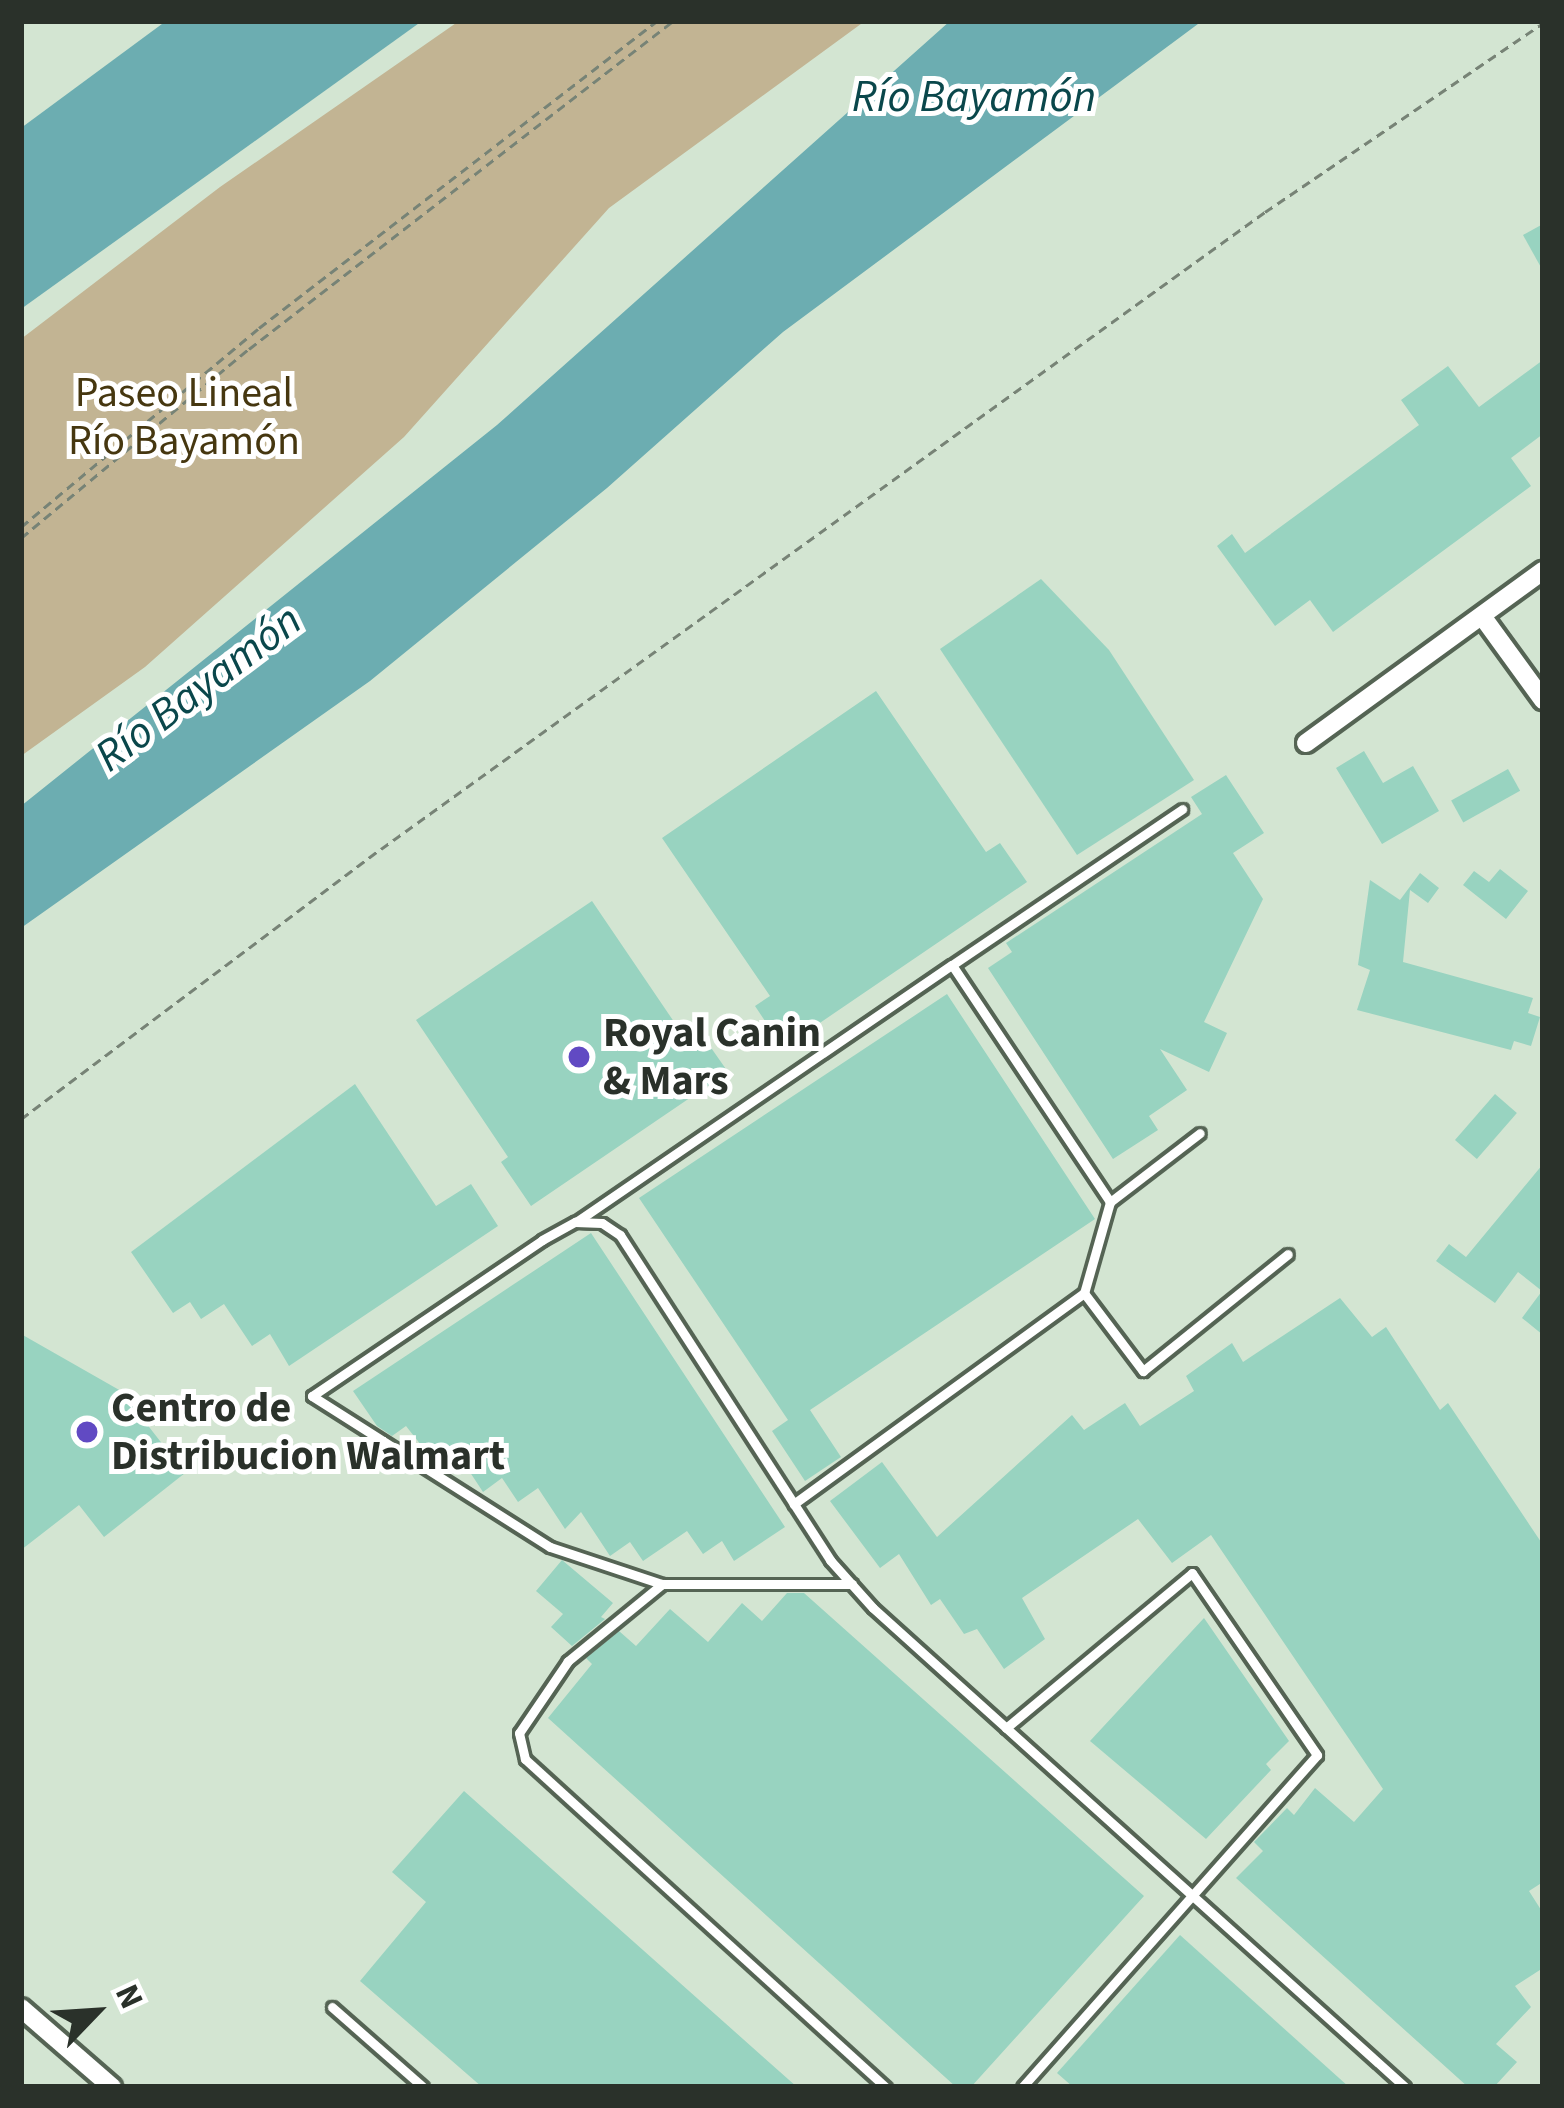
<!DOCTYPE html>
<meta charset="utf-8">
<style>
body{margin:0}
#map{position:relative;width:1564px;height:2108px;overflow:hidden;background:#d3e5d2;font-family:"Source Sans 3",sans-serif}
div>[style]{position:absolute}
.green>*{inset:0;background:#c2b493}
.water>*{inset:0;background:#6cadb1}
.building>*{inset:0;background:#98d3c0;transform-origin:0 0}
.path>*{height:3px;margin-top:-1.5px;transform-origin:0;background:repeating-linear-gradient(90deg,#778376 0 9px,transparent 0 15px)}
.roads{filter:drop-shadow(3px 0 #556454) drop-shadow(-3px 0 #556454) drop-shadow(0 3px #556454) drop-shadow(0 -3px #556454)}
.service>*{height:9px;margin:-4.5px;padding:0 4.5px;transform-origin:4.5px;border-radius:4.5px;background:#fff}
.minor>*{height:18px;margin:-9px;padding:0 9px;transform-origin:9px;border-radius:9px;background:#fff}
.dots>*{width:33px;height:33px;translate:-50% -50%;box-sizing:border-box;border:6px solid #fff;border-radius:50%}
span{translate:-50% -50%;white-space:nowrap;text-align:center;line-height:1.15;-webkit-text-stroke:10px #fff;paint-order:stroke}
.park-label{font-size:42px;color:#463710}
.poi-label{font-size:42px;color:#2a312a;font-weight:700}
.left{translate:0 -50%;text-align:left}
.water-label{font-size:45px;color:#0a474b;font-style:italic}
.frame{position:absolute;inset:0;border:24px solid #2a312a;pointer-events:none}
.north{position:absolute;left:36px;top:1952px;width:120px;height:120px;-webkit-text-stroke:9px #fff;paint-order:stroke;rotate:65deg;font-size:33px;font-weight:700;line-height:48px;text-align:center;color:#2a312a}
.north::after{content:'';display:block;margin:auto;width:42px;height:54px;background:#2a312a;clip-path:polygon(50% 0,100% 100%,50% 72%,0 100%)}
</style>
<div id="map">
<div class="green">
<div style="clip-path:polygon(459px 21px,865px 21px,609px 208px,404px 437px,145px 667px,21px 756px,21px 339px,220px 187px)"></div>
</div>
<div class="water">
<div style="clip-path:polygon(166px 21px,422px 21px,21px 309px,21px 128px)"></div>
<div style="clip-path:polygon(950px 21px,1202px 21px,783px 332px,607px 488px,370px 681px,21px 928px,21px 806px,497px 425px)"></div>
</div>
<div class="building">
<div style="clip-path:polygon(1543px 224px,1543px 271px,1523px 235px)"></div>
<div style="clip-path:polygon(1543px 360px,1543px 434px,1511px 458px,1531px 486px,1333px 632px,1310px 600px,1275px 626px,1217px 546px,1232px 534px,1245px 553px,1419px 425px,1401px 400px,1448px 366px,1479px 407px)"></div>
<div style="clip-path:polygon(1041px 579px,1109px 650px,1194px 780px,1077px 855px,940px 649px)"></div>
<div style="clip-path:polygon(876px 691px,986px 852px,1000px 843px,1027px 882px,783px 1048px,755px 1006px,770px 996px,662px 838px)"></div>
<div style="clip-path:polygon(1364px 751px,1383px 783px,1413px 766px,1439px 811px,1382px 844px,1336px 768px)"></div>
<div style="left:1508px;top:769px;width:25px;height:65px;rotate:61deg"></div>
<div style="clip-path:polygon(1226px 775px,1264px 833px,1233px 853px,1263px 899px,1204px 1022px,1227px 1033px,1209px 1072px,1160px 1049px,1187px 1090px,1149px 1116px,1158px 1130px,1113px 1159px,988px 968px,1012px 952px,1006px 943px,1202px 814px,1191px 797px)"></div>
<div style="clip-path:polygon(1500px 869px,1528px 891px,1506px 919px,1463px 885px,1474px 871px,1489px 882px)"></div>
<div style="clip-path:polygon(1420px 873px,1439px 888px,1428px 903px,1410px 890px,1403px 962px,1533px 998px,1528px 1013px,1540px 1017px,1531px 1046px,1514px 1041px,1511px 1050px,1357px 1010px,1370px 970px,1358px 965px,1370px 880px,1400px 900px)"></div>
<div style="clip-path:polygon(592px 901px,687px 1041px,700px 1032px,728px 1072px,531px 1206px,501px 1162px,508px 1157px,416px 1020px)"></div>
<div style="clip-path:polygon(947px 994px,1095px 1219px,810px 1410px,841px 1457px,805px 1481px,772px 1431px,788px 1420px,639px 1198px)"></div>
<div style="clip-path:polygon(355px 1084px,436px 1206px,471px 1184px,498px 1226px,289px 1366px,270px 1334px,252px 1346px,224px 1304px,201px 1319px,190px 1302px,173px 1313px,131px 1252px)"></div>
<div style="left:1495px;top:1094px;width:29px;height:61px;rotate:41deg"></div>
<div style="clip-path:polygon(1543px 1164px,1543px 1335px,1522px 1318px,1542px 1291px,1518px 1272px,1495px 1303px,1436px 1261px,1449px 1244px,1466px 1257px)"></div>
<div style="clip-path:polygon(591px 1233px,785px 1527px,734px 1561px,722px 1541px,703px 1554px,687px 1531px,643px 1561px,630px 1542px,610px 1556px,581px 1512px,565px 1529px,538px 1488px,518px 1502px,502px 1478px,483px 1492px,456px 1451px,436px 1464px,406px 1426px,392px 1436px,377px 1426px,353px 1391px)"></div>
<div style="clip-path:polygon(1340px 1298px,1372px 1337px,1386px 1327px,1440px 1410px,1448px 1403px,1543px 1545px,1543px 1882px,1529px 1891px,1543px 1913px,1543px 1968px,1515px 1986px,1531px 2007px,1496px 2044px,1517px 2062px,1494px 2087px,1468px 2087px,1236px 1878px,1263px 1851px,1254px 1842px,1287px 1808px,1294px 1815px,1315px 1788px,1354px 1822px,1383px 1789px,1211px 1535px,1172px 1563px,1138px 1519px,1022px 1598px,1045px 1639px,1004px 1669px,977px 1629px,964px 1634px,940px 1599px,931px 1605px,899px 1554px,880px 1568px,830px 1501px,882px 1462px,937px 1537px,1072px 1415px,1084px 1430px,1125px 1403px,1140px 1426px,1194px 1391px,1186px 1376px,1232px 1343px,1243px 1362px)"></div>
<div style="clip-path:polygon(21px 1334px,121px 1391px,185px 1473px,104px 1537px,79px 1505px,21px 1550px)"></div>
<div style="clip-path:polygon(562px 1560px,613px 1603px,601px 1617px,605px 1619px,572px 1646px,551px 1627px,563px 1614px,536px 1591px)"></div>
<div style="clip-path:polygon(787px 1593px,804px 1593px,1144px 1896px,971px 2087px,956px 2087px,548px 1718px,592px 1664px,586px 1658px,619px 1631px,636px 1646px,670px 1609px,708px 1642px,742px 1603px,762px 1621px)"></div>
<div style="clip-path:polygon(1204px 1618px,1289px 1741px,1266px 1764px,1271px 1770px,1206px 1839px,1090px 1741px)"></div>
<div style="clip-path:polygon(464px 1791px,797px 2087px,482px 2087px,360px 1981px,426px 1902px,392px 1872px)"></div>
<div style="clip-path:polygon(1180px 1935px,1349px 2087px,1073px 2087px,1057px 2073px)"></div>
</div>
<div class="path">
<div style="left:21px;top:527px;width:310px;rotate:-39.9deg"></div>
<div style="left:259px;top:328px;width:503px;rotate:-37.65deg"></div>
<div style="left:21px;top:538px;width:296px;rotate:-39.7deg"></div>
<div style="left:249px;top:349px;width:536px;rotate:-37.72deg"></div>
<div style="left:21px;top:1119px;width:450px;rotate:-36.9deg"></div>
<div style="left:381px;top:849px;width:1090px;rotate:-35.78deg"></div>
<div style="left:1265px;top:212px;width:336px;rotate:-34.2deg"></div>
</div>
<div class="roads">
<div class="service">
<div style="left:952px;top:965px;width:278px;rotate:-34.1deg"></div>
<div style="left:1110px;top:1202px;width:113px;rotate:-37.5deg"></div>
<div style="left:576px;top:1222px;width:455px;rotate:-34.4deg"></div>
<div style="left:952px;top:965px;width:285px;rotate:56.3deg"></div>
<div style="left:1110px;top:1202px;width:95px;rotate:105.9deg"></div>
<div style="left:1084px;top:1293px;width:359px;rotate:144deg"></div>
<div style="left:1084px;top:1293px;width:98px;rotate:52.9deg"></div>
<div style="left:1143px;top:1371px;width:186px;rotate:-38.9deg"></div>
<div style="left:662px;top:1584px;width:118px;rotate:-161.7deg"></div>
<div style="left:550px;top:1547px;width:282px;rotate:-147.6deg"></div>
<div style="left:312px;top:1396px;width:278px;rotate:-34.1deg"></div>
<div style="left:542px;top:1240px;width:38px;rotate:-29deg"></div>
<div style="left:575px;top:1222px;width:27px;rotate:2deg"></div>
<div style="left:602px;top:1223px;width:22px;rotate:34deg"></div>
<div style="left:620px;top:1235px;width:387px;rotate:57.1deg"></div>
<div style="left:830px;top:1560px;width:64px;rotate:48.1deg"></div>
<div style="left:873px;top:1608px;width:716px;rotate:42deg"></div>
<div style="left:852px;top:1584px;width:190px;rotate:180deg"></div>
<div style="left:662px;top:1584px;width:122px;rotate:140.7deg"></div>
<div style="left:568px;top:1661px;width:87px;rotate:124.2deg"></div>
<div style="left:519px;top:1733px;width:27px;rotate:77deg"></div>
<div style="left:525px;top:1759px;width:488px;rotate:42.3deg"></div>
<div style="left:1006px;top:1728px;width:242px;rotate:-39.8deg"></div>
<div style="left:1192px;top:1573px;width:221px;rotate:55.5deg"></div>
<div style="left:1317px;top:1755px;width:444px;rotate:131.6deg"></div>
<div style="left:332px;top:2007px;width:121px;rotate:41.3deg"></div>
</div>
<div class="minor">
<div style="left:1482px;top:616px;width:104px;rotate:54deg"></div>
<div style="left:1306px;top:743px;width:293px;rotate:-36deg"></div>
<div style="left:21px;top:2008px;width:121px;rotate:41deg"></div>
</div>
</div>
<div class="dots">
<div style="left:579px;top:1057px;background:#614ac3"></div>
<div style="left:87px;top:1432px;background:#614ac3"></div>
</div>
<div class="park-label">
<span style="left:184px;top:417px">Paseo Lineal<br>Río Bayamón</span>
</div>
<div class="poi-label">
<span class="left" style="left:603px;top:1057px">Royal Canin<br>&amp; Mars</span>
<span class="left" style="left:111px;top:1432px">Centro de<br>Distribucion Walmart</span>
</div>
<div class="water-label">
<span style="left:974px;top:98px">Río Bayamón</span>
<span style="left:199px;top:689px;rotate:-37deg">Río Bayamón</span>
</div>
<div class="frame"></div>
<div class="north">N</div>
</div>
